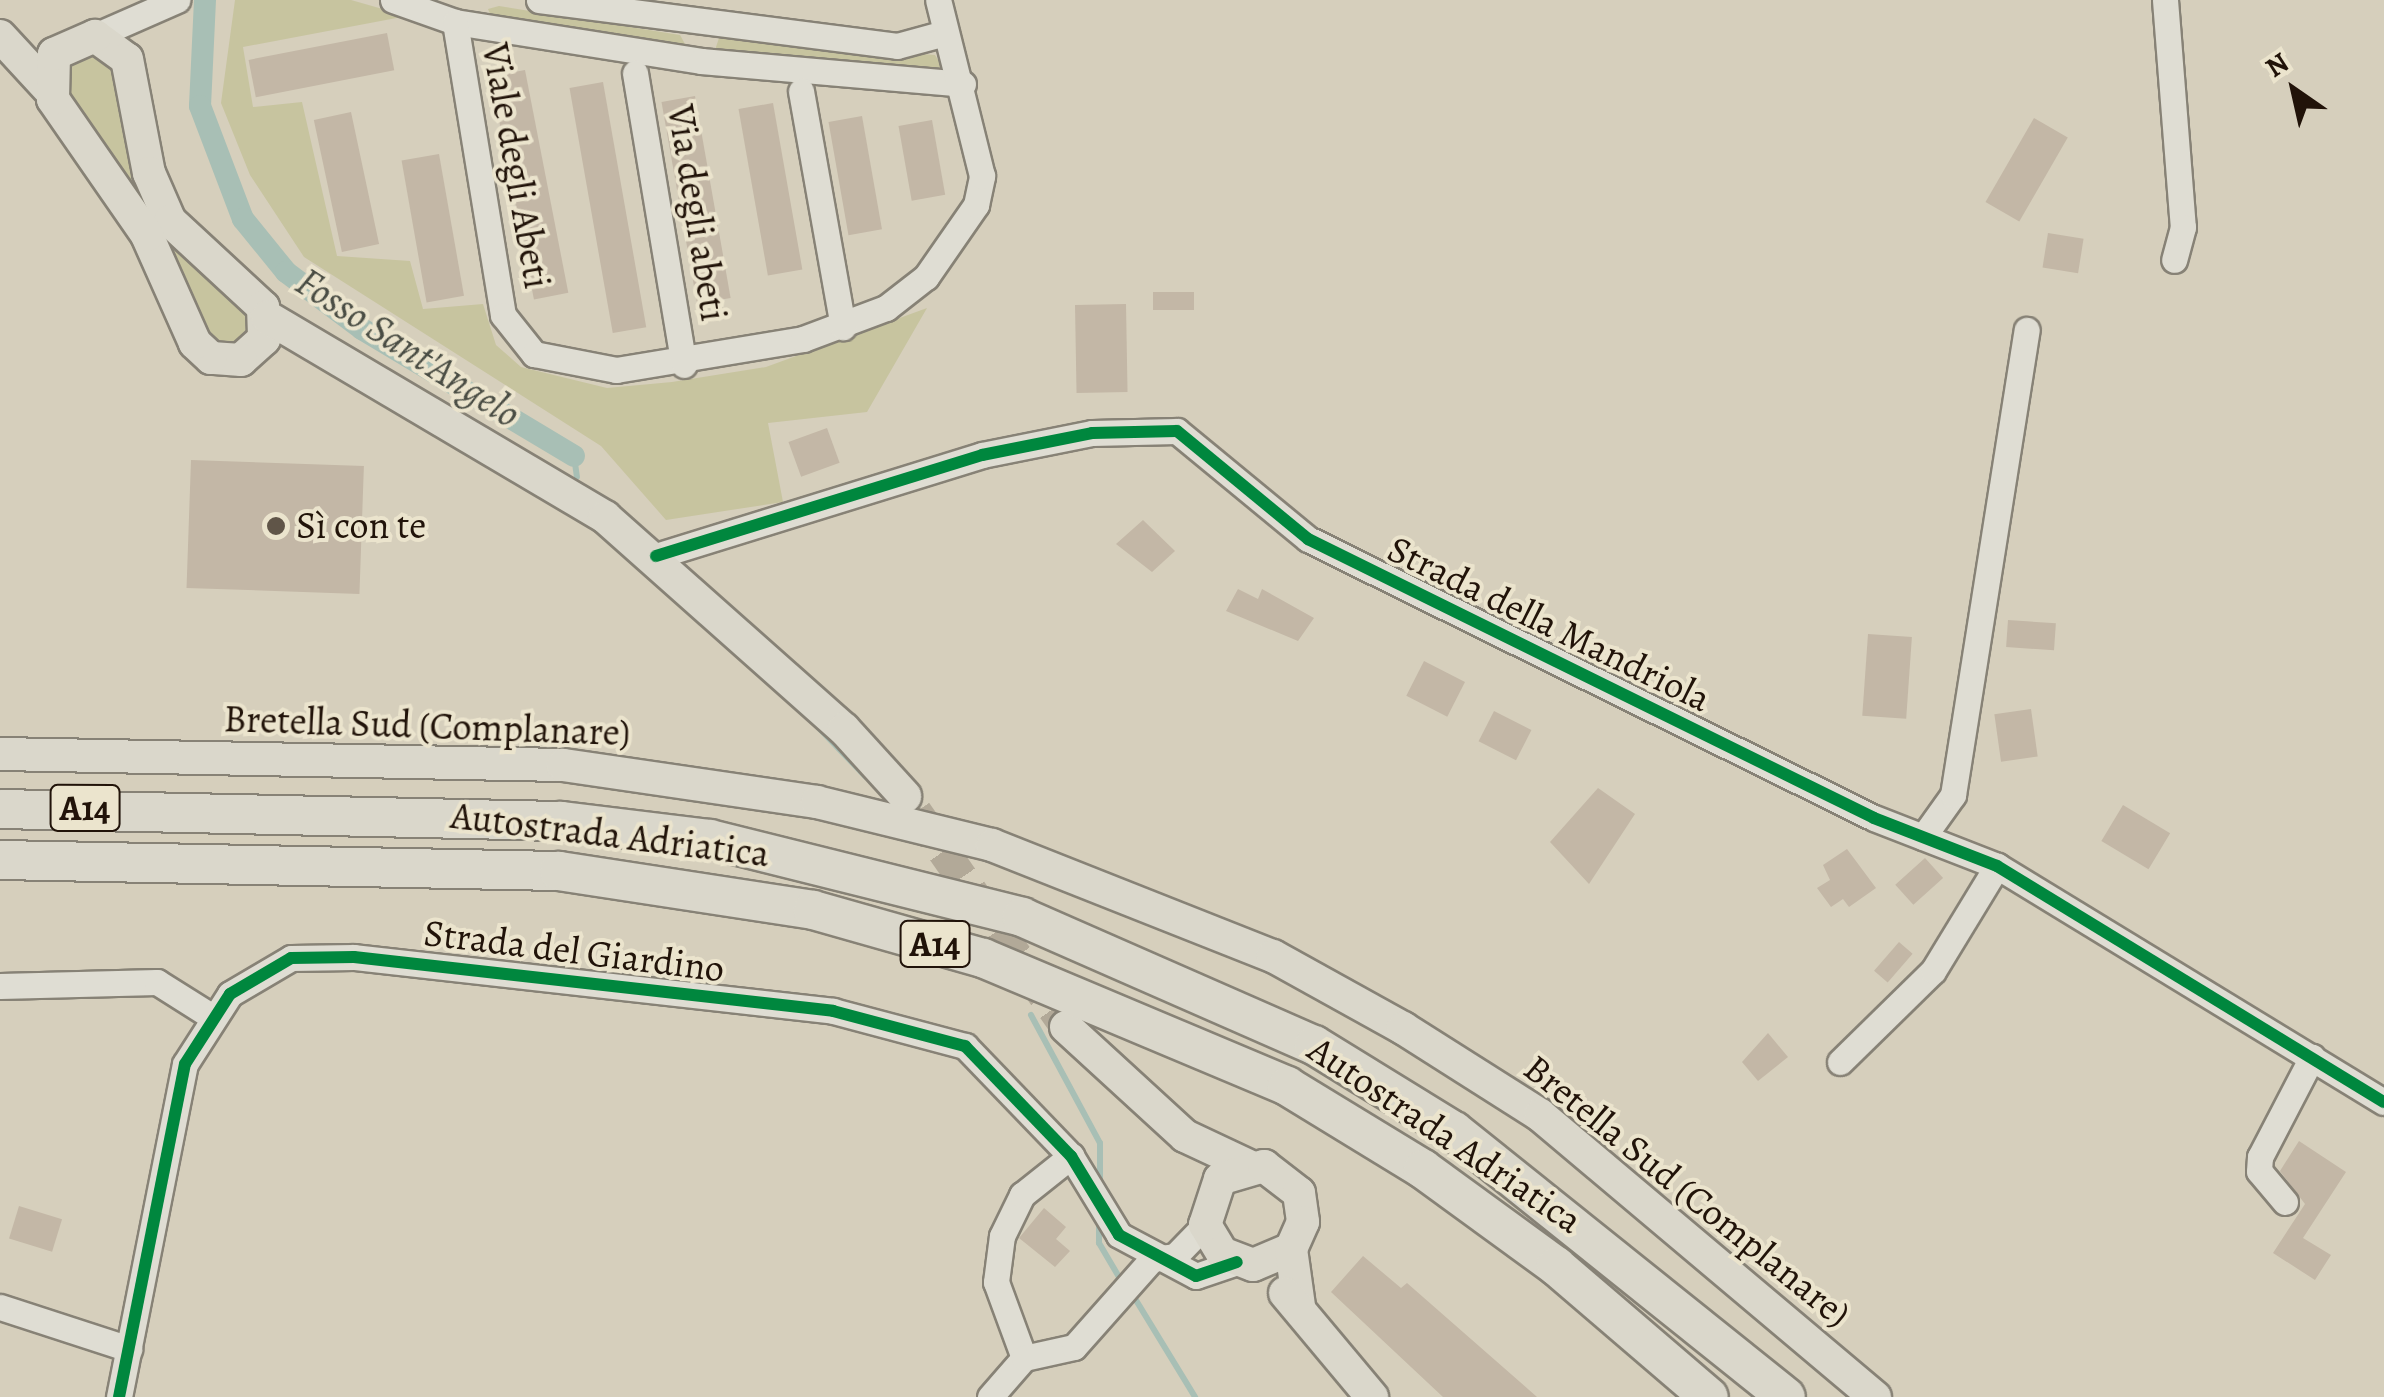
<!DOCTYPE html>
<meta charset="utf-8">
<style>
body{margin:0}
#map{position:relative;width:2384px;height:1397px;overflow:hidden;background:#d6cfbc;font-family:Alegreya,serif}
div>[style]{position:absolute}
.green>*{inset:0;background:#c7c49f}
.stream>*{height:6px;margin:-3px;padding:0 3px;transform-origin:3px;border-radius:3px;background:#a8bfb5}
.canal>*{height:22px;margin:-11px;padding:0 11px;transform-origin:11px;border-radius:11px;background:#a8bfb5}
.building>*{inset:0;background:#c3b7a6;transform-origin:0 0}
.major-tunnel>*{height:32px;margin-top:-16px;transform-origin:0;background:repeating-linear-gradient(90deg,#b2a998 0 32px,transparent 0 48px)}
.roads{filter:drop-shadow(2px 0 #878276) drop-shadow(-2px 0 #878276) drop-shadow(0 2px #878276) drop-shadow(0 -2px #878276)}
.minor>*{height:25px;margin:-12.5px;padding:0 12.5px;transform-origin:12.5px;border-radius:12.5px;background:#dfddd3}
.major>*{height:32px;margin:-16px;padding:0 16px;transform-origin:16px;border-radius:16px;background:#dad7cb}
.highway>*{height:38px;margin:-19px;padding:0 19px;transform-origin:19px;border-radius:19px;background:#dad7cb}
.cycleway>*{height:12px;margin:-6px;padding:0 6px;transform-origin:6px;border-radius:6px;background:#00873e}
.dots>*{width:28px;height:28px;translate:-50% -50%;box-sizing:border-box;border:5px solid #ebe4cd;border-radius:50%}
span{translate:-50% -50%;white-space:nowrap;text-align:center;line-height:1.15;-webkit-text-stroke:8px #ebe4cd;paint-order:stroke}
.shield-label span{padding:2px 8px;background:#ebe4cd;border:2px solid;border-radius:8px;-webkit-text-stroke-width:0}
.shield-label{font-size:35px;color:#211309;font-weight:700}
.street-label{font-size:38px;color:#211309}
.poi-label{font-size:38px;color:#211309}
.left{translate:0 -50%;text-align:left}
.water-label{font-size:40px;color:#4a4d44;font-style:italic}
.north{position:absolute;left:2244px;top:40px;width:100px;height:100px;-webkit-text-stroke:8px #ebe4cd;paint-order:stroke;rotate:326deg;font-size:28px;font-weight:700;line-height:40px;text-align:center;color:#211309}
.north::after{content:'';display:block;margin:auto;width:35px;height:45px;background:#211309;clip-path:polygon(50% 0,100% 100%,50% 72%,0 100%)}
</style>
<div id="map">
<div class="green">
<div style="clip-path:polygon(235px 0,351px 0,407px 16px,243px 47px,253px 107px,302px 102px,337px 256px,410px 261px,423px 309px,483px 304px,496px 345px,521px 367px,607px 388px,672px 382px,766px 367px,927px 308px,867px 412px,768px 423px,783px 502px,666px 520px,601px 446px,304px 257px,250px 175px,221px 103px)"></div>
<div style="clip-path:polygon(499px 6px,680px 35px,685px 44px,674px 50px,492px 19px,488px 9px)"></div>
<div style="clip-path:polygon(719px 38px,935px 55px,942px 66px,935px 74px,714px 53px)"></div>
<div style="clip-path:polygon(86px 46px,116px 60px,131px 143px,257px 313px,250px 346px,218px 351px,62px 98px,59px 69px)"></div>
</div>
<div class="stream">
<div style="left:574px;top:456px;width:21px;rotate:82deg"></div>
<div style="left:816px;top:725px;width:72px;rotate:46.1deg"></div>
<div style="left:1031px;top:1015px;width:145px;rotate:61.7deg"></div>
<div style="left:1100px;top:1143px;width:41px;rotate:90deg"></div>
<div style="left:1099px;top:1222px;width:21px;rotate:90deg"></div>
<div style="left:1099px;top:1243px;width:45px;rotate:59.5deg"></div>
<div style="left:1131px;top:1292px;width:123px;rotate:58.6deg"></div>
</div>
<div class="canal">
<div style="left:205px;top:0;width:106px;rotate:92.7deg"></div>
<div style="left:200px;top:106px;width:121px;rotate:69.2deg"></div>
<div style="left:243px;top:219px;width:68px;rotate:50.9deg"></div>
<div style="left:286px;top:272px;width:95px;rotate:36.9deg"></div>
<div style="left:362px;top:329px;width:247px;rotate:30.9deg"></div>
</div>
<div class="building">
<div style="left:387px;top:33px;width:38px;height:141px;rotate:79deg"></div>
<div style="left:525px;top:70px;width:227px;height:35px;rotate:79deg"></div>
<div style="left:603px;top:82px;width:249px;height:34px;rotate:80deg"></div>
<div style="left:695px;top:96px;width:205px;height:34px;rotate:80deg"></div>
<div style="left:773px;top:103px;width:169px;height:35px;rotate:80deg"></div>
<div style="left:351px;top:112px;width:135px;height:38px;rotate:78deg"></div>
<div style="left:862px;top:116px;width:115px;height:34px;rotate:80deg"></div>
<div style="left:2034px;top:118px;width:39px;height:97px;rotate:30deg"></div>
<div style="left:932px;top:120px;width:76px;height:34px;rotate:80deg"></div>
<div style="left:439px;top:154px;width:144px;height:38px;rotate:80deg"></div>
<div style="left:2048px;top:233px;width:36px;height:35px;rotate:9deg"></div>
<div style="left:1153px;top:292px;width:41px;height:18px"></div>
<div style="left:1126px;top:304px;width:88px;height:51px;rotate:89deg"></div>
<div style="left:827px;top:428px;width:37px;height:41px;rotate:70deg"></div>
<div style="left:191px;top:460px;width:173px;height:128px;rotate:2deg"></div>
<div style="clip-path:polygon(1143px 520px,1175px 551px,1152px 572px,1116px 544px)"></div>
<div style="clip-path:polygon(1238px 589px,1258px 599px,1262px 589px,1314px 618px,1298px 641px,1226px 611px)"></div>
<div style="left:2008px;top:620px;width:48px;height:27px;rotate:4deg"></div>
<div style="left:1868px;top:634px;width:44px;height:82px;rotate:4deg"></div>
<div style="left:1424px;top:661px;width:46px;height:39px;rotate:27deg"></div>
<div style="left:2031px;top:709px;width:48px;height:37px;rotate:82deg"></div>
<div style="left:1494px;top:711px;width:42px;height:34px;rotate:27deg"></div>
<div style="clip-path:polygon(1598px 788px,1635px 814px,1589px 884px,1550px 842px)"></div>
<div style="left:2123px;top:805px;width:55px;height:42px;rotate:31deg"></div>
<div style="clip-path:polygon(1847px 849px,1876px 888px,1849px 907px,1843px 899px,1831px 907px,1817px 888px,1830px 880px,1823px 865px)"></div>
<div style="left:1925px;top:858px;width:27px;height:40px;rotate:48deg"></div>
<div style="left:1899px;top:942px;width:18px;height:38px;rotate:41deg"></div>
<div style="clip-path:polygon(1768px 1033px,1788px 1057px,1758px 1081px,1742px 1062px)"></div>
<div style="clip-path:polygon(2299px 1141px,2346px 1172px,2303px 1238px,2331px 1255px,2315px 1280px,2273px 1253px,2305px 1204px,2280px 1171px)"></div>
<div style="left:19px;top:1206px;width:45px;height:34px;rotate:17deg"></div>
<div style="clip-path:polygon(1044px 1208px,1066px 1227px,1056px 1239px,1070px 1251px,1055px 1267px,1019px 1238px)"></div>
<div style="clip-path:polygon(1363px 1256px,1401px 1288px,1407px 1283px,1537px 1397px,1443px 1397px,1331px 1292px)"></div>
</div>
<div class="major-tunnel">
<div style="left:916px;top:812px;width:262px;rotate:55.1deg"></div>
</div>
<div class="roads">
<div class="minor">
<div style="left:393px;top:0;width:66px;rotate:19.5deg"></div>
<div style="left:455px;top:22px;width:249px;rotate:9deg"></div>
<div style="left:701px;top:61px;width:263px;rotate:5deg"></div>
<div style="left:539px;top:0;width:361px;rotate:7.3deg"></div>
<div style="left:897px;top:46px;width:50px;rotate:-15.2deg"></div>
<div style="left:2165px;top:0;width:228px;rotate:85.5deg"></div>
<div style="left:2183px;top:227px;width:34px;rotate:105deg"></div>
<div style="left:455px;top:22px;width:297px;rotate:80.7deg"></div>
<div style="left:503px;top:315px;width:50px;rotate:51.5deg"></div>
<div style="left:534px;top:354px;width:84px;rotate:11deg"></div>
<div style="left:616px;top:370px;width:190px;rotate:-9.4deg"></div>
<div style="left:803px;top:339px;width:89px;rotate:-20.5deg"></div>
<div style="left:886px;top:308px;width:51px;rotate:-37.8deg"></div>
<div style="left:926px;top:277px;width:88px;rotate:-55.2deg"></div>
<div style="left:976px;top:205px;width:30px;rotate:-78deg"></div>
<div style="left:982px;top:176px;width:181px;rotate:-104deg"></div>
<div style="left:95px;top:36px;width:90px;rotate:-23.7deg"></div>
<div style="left:635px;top:73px;width:296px;rotate:80.5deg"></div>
<div style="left:801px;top:91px;width:240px;rotate:79.9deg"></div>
<div style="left:656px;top:556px;width:341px;rotate:-17.2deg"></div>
<div style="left:982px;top:455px;width:112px;rotate:-11.3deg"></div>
<div style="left:1092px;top:433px;width:85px;rotate:-1.3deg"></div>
<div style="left:1177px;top:431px;width:170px;rotate:39.5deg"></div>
<div style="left:1308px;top:539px;width:631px;rotate:26.24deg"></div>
<div style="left:1874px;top:818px;width:132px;rotate:21.3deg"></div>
<div style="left:1997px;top:866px;width:453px;rotate:31.4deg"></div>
<div style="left:1923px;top:837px;width:52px;rotate:-54.5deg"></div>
<div style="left:1953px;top:795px;width:471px;rotate:-81deg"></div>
<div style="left:0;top:986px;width:157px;rotate:-1.5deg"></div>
<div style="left:157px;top:982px;width:64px;rotate:32.2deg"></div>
<div style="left:1840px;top:1062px;width:130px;rotate:-44.4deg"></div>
<div style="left:1933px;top:971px;width:123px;rotate:-58.6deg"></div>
<div style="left:2285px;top:1202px;width:40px;rotate:-130deg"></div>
<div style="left:2259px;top:1171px;width:14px;rotate:-86deg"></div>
<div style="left:2260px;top:1157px;width:113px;rotate:-62.5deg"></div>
<div style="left:1152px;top:1259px;width:23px;rotate:-7deg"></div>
<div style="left:1175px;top:1256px;width:43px;rotate:-45.9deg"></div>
<div style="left:0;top:1307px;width:136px;rotate:18deg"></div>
<div style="left:1024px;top:1358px;width:81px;rotate:-110.2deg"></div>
<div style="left:996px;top:1282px;width:46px;rotate:-82.6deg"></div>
<div style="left:1002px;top:1236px;width:46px;rotate:-64deg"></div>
<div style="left:1022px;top:1195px;width:63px;rotate:-38.5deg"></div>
<div style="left:119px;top:1397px;width:339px;rotate:-78.8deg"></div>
<div style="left:185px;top:1064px;width:83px;rotate:-57.3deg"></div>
<div style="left:230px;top:994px;width:71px;rotate:-30.5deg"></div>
<div style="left:291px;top:958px;width:63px;rotate:-0.9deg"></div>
<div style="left:354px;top:957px;width:482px;rotate:6.4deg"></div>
<div style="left:833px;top:1011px;width:137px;rotate:14.9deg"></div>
<div style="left:965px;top:1046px;width:153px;rotate:46.1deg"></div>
<div style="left:1071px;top:1156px;width:92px;rotate:58.7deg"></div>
<div style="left:1119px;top:1235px;width:87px;rotate:28deg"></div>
<div style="left:1196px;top:1276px;width:43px;rotate:-18.9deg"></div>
<div style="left:990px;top:1397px;width:52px;rotate:-48.9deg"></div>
<div style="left:1024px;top:1358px;width:51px;rotate:-12.4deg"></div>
<div style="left:1074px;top:1347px;width:118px;rotate:-48.4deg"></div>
</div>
<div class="major">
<div style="left:0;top:36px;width:71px;rotate:47.3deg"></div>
<div style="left:95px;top:36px;width:39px;rotate:36deg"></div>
<div style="left:127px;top:59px;width:116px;rotate:79.1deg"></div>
<div style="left:149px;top:173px;width:52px;rotate:66.4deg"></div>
<div style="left:170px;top:221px;width:127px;rotate:42.8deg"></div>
<div style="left:263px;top:307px;width:32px;rotate:88deg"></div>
<div style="left:264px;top:339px;width:31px;rotate:138deg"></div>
<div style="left:241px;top:360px;width:30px;rotate:-176deg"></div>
<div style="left:211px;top:358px;width:22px;rotate:-137deg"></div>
<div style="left:195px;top:343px;width:118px;rotate:-114deg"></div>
<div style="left:147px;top:235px;width:165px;rotate:-124.7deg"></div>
<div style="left:53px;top:99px;width:45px;rotate:-88.7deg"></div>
<div style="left:54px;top:54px;width:45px;rotate:-23.7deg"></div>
<div style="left:267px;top:317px;width:393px;rotate:30.6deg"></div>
<div style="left:605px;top:517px;width:319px;rotate:41.6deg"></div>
<div style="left:844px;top:729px;width:91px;rotate:47.7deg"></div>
<div style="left:0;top:754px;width:563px;rotate:1.12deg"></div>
<div style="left:563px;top:765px;width:257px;rotate:8.3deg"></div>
<div style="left:817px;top:802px;width:180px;rotate:13.8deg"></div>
<div style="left:992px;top:845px;width:302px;rotate:21.6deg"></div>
<div style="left:1273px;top:956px;width:149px;rotate:29deg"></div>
<div style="left:1403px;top:1028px;width:162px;rotate:32.4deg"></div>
<div style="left:1540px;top:1115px;width:438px;rotate:40.1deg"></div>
<div style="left:1066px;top:1027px;width:161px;rotate:42.5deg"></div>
<div style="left:1185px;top:1136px;width:71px;rotate:25.1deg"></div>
<div style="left:1291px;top:1249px;width:41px;rotate:157.2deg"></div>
<div style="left:1253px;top:1265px;width:33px;rotate:-159deg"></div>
<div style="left:1222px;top:1253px;width:33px;rotate:-121deg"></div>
<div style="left:1205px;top:1225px;width:48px;rotate:-71.9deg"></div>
<div style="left:1220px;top:1179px;width:46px;rotate:-16.5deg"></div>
<div style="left:1264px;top:1166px;width:44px;rotate:37.6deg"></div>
<div style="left:1299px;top:1193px;width:29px;rotate:82deg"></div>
<div style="left:1303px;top:1222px;width:30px;rotate:114deg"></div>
<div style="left:1291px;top:1249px;width:58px;rotate:82deg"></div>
<div style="left:1285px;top:1293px;width:136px;rotate:50.1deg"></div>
</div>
<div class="highway">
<div style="left:0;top:809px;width:561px;rotate:1.23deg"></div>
<div style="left:561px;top:821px;width:150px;rotate:6.9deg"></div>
<div style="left:710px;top:839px;width:322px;rotate:14deg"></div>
<div style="left:1022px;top:917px;width:319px;rotate:23.7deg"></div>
<div style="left:1314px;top:1045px;width:164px;rotate:31.6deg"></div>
<div style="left:1454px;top:1131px;width:425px;rotate:38.7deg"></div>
<div style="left:0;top:860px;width:559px;rotate:1.13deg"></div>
<div style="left:559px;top:871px;width:257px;rotate:8.7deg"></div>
<div style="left:813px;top:910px;width:177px;rotate:15.8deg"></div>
<div style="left:983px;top:958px;width:330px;rotate:22.8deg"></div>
<div style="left:1287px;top:1086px;width:159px;rotate:31.4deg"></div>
<div style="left:1423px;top:1169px;width:165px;rotate:36.1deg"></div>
<div style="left:1556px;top:1266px;width:201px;rotate:40.6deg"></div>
</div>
</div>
<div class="cycleway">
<div style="left:656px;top:556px;width:341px;rotate:-17.2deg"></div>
<div style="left:982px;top:455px;width:112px;rotate:-11.3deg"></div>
<div style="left:1092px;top:433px;width:85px;rotate:-1.3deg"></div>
<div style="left:1177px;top:431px;width:170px;rotate:39.5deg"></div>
<div style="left:1308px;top:539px;width:631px;rotate:26.24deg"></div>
<div style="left:1874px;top:818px;width:132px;rotate:21.3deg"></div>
<div style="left:1997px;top:866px;width:453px;rotate:31.4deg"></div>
<div style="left:119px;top:1397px;width:339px;rotate:-78.8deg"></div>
<div style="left:185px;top:1064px;width:83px;rotate:-57.3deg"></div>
<div style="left:230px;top:994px;width:71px;rotate:-30.5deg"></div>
<div style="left:291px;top:958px;width:63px;rotate:-0.9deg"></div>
<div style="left:354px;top:957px;width:482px;rotate:6.4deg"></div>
<div style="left:833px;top:1011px;width:137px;rotate:14.9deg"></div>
<div style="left:965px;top:1046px;width:153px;rotate:46.1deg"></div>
<div style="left:1071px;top:1156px;width:92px;rotate:58.7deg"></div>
<div style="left:1119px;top:1235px;width:87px;rotate:28deg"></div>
<div style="left:1196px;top:1276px;width:43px;rotate:-18.9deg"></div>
</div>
<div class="dots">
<div style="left:276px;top:526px;background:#605548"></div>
</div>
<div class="shield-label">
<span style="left:85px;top:808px">A14</span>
<span style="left:935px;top:944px">A14</span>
</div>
<div class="street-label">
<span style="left:516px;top:166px;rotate:80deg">Viale degli Abeti</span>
<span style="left:697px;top:213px;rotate:81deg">Via degli abeti</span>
<span style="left:1549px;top:624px;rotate:26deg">Strada della Mandriola</span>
<span style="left:427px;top:726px;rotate:2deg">Bretella Sud (Complanare)</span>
<span style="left:610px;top:835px;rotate:7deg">Autostrada Adriatica</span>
<span style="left:574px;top:951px;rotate:7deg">Strada del Giardino</span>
<span style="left:1445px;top:1135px;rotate:34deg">Autostrada Adriatica</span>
<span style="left:1687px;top:1191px;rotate:39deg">Bretella Sud (Complanare)</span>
</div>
<div class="poi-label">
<span class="left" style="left:296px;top:526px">Sì con te</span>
</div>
<div class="water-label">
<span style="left:408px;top:348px;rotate:33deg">Fosso Sant'Angelo</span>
</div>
<div class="north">N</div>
</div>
